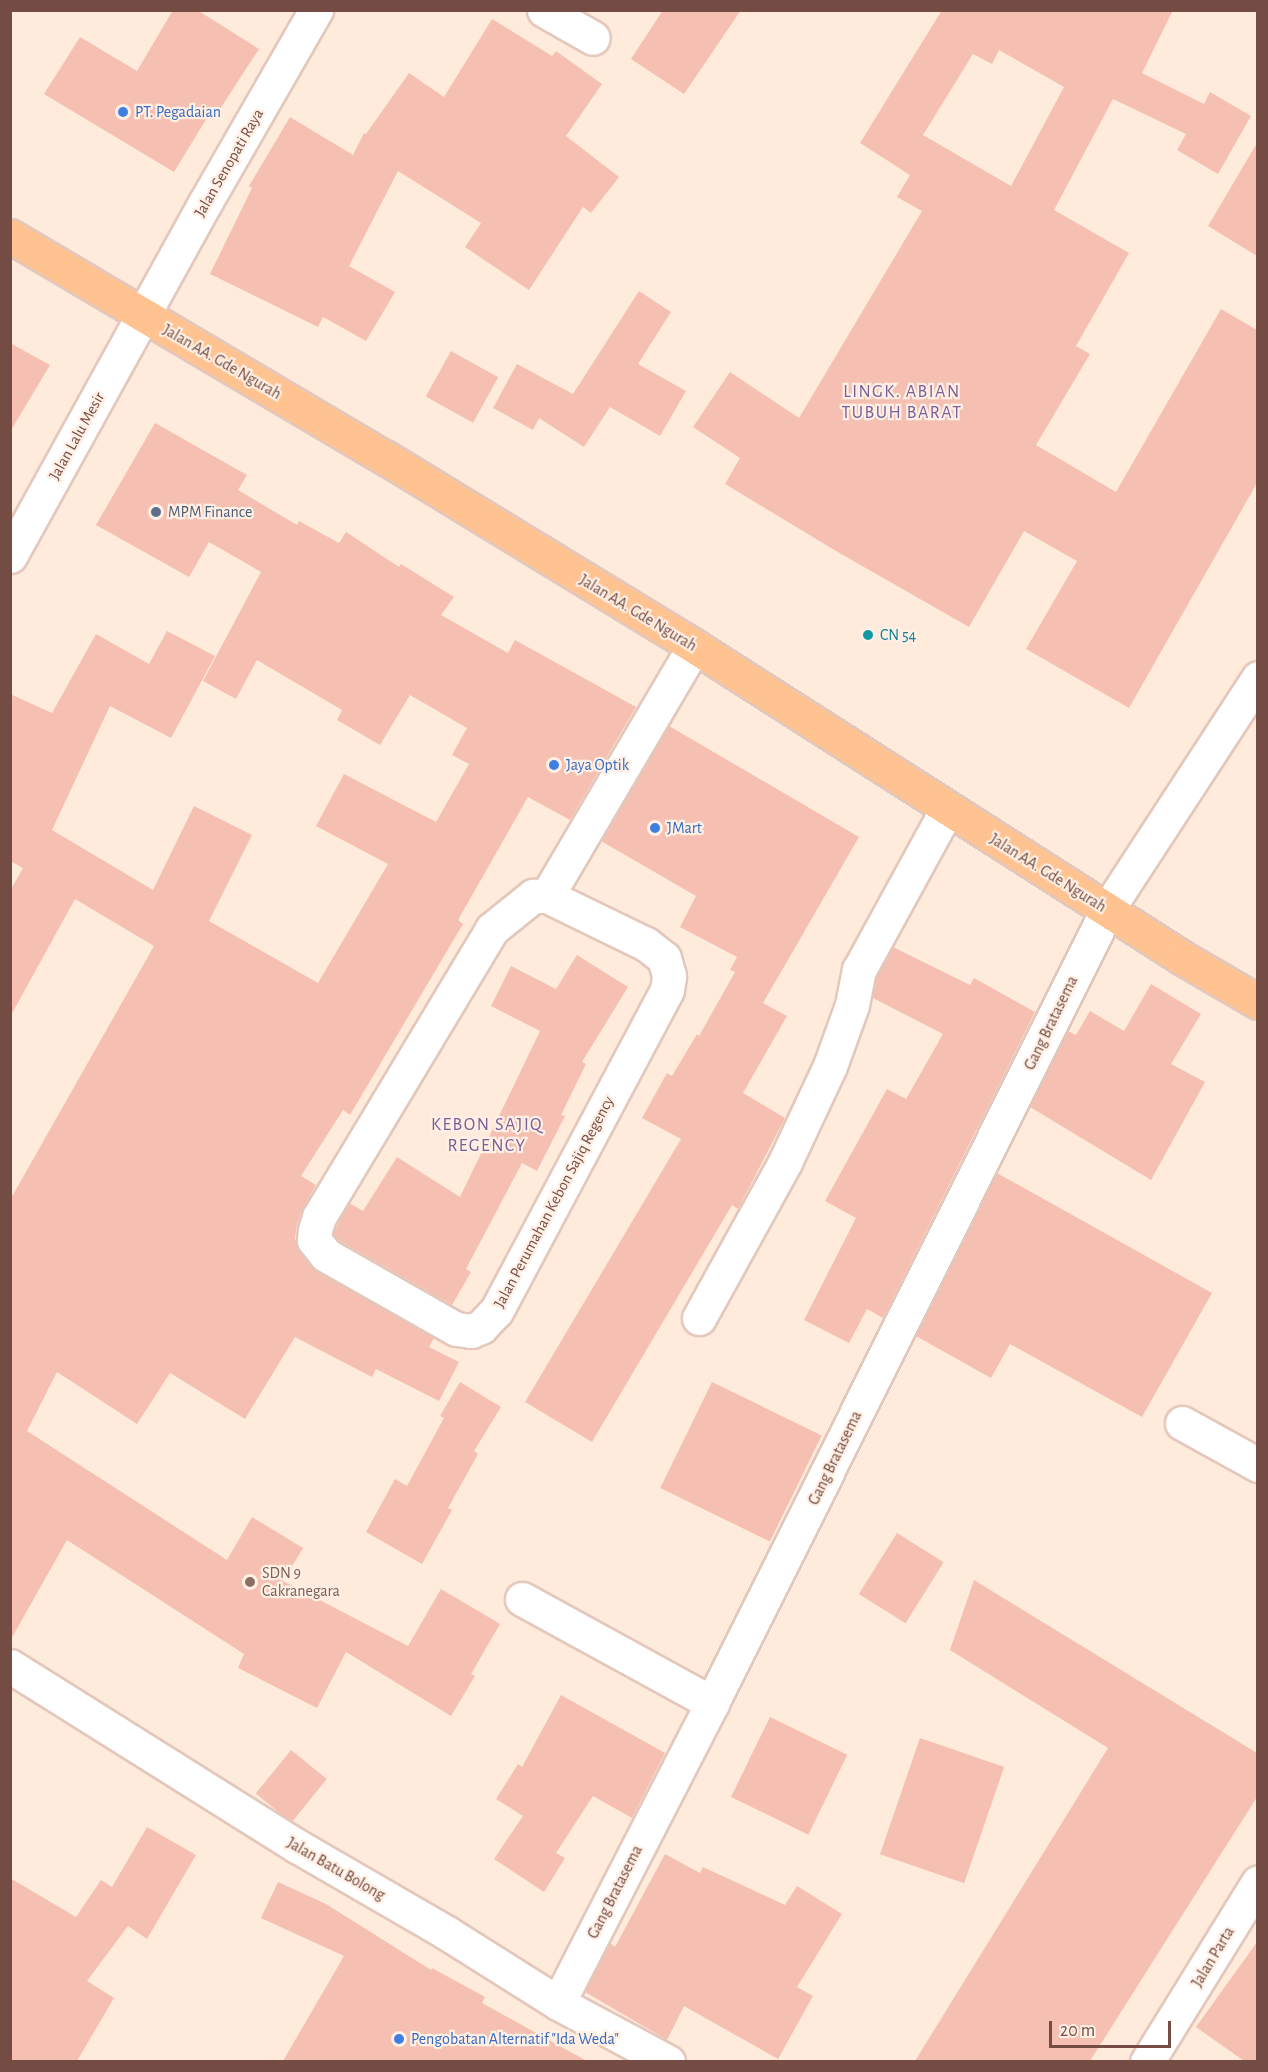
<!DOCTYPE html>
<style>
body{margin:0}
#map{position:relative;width:1268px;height:2072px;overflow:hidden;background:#feebdc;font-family:"Alegreya Sans",sans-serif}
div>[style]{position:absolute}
.building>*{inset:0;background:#f5c0b2;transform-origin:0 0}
.roads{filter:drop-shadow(2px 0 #e4c7bb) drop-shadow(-2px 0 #e4c7bb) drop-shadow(0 2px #e4c7bb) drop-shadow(0 -2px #e4c7bb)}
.minor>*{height:33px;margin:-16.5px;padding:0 16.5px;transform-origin:16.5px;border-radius:16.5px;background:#fff}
.major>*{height:33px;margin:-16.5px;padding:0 16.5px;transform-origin:16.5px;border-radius:16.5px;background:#ffc392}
.dots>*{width:16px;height:16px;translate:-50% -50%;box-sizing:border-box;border:3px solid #ffefe4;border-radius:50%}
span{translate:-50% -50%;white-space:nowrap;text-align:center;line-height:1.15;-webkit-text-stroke:4.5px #ffefe4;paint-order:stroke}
.shop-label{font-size:16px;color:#366cbe}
.left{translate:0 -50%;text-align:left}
.street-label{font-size:16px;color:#744c44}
.service-label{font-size:16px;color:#4e5e75}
.culture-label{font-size:16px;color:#0d838f}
.education-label{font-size:16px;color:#785e54}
.neighbourhood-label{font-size:18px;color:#7a5f98;letter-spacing:1.5px}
.frame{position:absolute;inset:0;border:12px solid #744c44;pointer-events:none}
.scale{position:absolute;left:1049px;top:2021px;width:122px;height:27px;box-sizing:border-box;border:3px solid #744c44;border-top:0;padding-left:8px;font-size:18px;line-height:21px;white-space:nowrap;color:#744c44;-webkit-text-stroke:4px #ffefe4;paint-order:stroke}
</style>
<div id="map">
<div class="building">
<div style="clip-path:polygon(173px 10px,197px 10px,259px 49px,218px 112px,213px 108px,174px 172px,44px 94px,80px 37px,137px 71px)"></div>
<div style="clip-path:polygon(663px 10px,741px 10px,684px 94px,631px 59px)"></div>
<div style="clip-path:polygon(evenodd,942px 10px,1173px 10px,1142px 73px,1204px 104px,1210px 92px,1251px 116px,1218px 174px,1177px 150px,1186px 134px,1113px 99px,1054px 210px,1129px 253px,1076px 346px,1090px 354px,1036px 445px,1116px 492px,1221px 309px,1257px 330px,1257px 483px,1129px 708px,1026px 649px,1077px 561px,1024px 531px,969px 627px,836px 551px,725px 484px,740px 458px,693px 427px,730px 372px,799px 418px,922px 211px,897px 197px,910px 175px,860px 143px,942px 10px,999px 50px,1064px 87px,1011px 186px,923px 135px,973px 54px,992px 64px,999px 50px)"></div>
<div style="clip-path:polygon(492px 19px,552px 56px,556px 51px,602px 84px,566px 136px,619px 177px,591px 213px,583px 207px,529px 290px,465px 247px,481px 223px,398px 171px,349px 266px,395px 292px,366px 341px,323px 317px,318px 327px,210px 274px,252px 188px,249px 186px,290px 117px,353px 155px,364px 133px,366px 134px,409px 73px,444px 97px)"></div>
<div style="clip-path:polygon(1257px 143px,1257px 256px,1208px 226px)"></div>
<div style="clip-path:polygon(639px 291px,671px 312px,638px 364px,686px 391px,660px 436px,610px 407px,584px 447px,539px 418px,533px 430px,493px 408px,517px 364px,573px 394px)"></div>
<div style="clip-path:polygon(10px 343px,50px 365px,10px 432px)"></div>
<div style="left:451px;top:351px;width:54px;height:52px;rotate:29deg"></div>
<div style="clip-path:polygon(155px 423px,247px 475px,238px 490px,297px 525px,299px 521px,339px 543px,346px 532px,399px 567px,401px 564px,454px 597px,441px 615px,508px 653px,515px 640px,636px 707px,570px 820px,528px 797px,458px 920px,463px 924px,350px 1115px,343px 1110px,301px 1176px,316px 1185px,303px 1208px,297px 1224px,295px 1238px,299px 1252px,317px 1271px,434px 1338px,429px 1347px,459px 1362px,439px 1401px,376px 1369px,372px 1377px,295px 1337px,245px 1419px,170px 1373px,137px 1424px,57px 1372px,27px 1431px,227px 1560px,252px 1517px,303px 1548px,283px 1581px,408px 1646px,441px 1589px,500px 1624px,471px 1674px,475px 1676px,451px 1716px,346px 1652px,317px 1708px,238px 1668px,244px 1654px,67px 1540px,10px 1641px,10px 1200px,154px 946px,75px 899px,10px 1017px,10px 891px,23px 868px,10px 861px,10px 694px,52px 713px,96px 634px,149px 664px,167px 631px,215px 656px,171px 738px,110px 706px,52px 830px,153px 890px,194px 806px,252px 835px,209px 921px,318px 983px,388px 864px,316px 826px,344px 774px,436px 822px,469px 764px,452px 755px,467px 728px,410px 695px,380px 745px,337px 720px,342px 710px,257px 660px,236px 699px,203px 681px,261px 572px,209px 542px,189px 577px,96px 525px)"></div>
<div style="clip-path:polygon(669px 726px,859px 837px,763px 1003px,787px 1016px,743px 1093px,785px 1118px,738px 1209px,732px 1205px,592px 1442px,525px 1402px,681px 1139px,642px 1118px,667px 1073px,672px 1076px,697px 1034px,699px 1036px,735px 972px,730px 970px,737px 957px,680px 927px,696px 896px,601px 841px)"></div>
<div style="clip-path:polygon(893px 947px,970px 985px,974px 978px,1035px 1012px,883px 1318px,867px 1309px,849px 1343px,804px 1320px,856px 1218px,825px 1201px,887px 1089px,906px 1099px,943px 1034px,873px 998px,877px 976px)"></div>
<div style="clip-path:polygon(577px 955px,628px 987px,582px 1062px,586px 1064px,561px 1115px,565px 1116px,537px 1171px,522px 1163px,466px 1269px,471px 1272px,452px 1305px,338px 1240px,333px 1234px,349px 1203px,363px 1211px,397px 1157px,460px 1197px,540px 1031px,491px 1006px,511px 966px,556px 989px)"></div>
<div style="clip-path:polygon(1151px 984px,1201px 1014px,1171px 1064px,1205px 1082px,1151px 1180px,1030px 1107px,1068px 1031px,1076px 1035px,1090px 1011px,1124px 1031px)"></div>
<div style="clip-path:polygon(997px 1173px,1212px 1293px,1142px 1417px,1010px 1344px,991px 1378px,916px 1336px)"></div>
<div style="clip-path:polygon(460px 1382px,501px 1407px,474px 1451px,478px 1454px,448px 1508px,452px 1510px,422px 1564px,366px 1532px,395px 1479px,407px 1486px,444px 1418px,440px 1416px)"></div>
<div style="left:712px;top:1382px;width:122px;height:118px;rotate:26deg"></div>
<div style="left:897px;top:1533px;width:55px;height:72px;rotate:32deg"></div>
<div style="clip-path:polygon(974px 1580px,1257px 1753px,1257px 1797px,1090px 2061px,915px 2061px,1108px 1748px,950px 1650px)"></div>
<div style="clip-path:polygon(561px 1695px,665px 1753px,632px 1818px,593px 1796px,556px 1853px,565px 1858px,544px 1892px,494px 1859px,523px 1816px,496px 1799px,518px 1764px,522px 1767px)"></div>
<div style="left:770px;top:1717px;width:86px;height:89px;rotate:26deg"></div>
<div style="left:920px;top:1738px;width:89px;height:123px;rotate:19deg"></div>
<div style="left:291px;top:1750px;width:46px;height:56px;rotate:39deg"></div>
<div style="clip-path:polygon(147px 1827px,196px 1855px,147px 1939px,128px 1926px,87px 1981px,114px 1998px,77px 2061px,10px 2061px,10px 1878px,76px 1917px,101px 1880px,112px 1887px)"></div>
<div style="clip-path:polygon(665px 1854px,700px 1873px,703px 1867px,785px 1905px,797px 1886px,842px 1914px,797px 1987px,813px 1996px,778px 2059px,684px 2006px,667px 2040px,585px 1992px,610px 1943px,615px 1947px)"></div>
<div style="clip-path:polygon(278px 1882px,326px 1904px,431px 1970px,432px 1968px,485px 1997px,482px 2003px,587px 2061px,283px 2061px,344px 1956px,261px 1918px)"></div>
<div style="clip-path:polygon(1257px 1942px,1257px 2061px,1244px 2061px,1196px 2027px)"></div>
</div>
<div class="roads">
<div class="minor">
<div style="left:544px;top:10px;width:56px;rotate:29.7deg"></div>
<div style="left:10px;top:556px;width:403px;rotate:-61.1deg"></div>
<div style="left:205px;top:203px;width:223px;rotate:-60.1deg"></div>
<div style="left:533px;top:896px;width:14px"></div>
<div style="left:547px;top:896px;width:110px;rotate:25.9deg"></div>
<div style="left:646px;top:944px;width:23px;rotate:38deg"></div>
<div style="left:664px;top:958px;width:19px;rotate:74deg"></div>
<div style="left:669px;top:976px;width:14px;rotate:98deg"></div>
<div style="left:667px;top:990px;width:364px;rotate:118deg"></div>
<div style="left:496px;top:1311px;width:22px;rotate:133deg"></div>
<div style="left:481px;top:1327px;width:11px;rotate:158deg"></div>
<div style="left:471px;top:1331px;width:15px;rotate:-172deg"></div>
<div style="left:456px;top:1329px;width:150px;rotate:-150.4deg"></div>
<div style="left:326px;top:1255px;width:19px;rotate:-129deg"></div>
<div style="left:314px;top:1240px;width:10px;rotate:-84deg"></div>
<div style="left:315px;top:1230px;width:14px;rotate:-73deg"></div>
<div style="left:319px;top:1217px;width:336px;rotate:-59deg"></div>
<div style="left:492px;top:929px;width:53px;rotate:-38.8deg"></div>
<div style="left:547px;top:896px;width:290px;rotate:-59.5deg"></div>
<div style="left:699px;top:1318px;width:178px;rotate:-61.1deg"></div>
<div style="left:785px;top:1162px;width:106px;rotate:-64.9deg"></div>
<div style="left:830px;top:1066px;width:65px;rotate:-70.2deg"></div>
<div style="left:852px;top:1005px;width:36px;rotate:-79deg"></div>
<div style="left:859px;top:970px;width:183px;rotate:-61.3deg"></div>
<div style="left:1182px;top:1423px;width:87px;rotate:28.9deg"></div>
<div style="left:522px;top:1599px;width:217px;rotate:28.7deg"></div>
<div style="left:10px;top:1666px;width:339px;rotate:32.1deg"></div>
<div style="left:297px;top:1846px;width:173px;rotate:30.1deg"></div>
<div style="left:447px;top:1933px;width:131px;rotate:32.2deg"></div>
<div style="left:558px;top:2003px;width:125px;rotate:28.2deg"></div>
<div style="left:558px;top:2003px;width:337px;rotate:-62.8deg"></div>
<div style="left:712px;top:1703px;width:886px;rotate:-63.52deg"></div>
<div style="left:1107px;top:910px;width:277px;rotate:-56.9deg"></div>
<div style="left:1147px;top:2062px;width:211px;rotate:-58.3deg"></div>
</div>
<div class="major">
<div style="left:10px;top:236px;width:437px;rotate:30.6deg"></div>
<div style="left:386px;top:458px;width:361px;rotate:31.4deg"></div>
<div style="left:694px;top:646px;width:578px;rotate:32.56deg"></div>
<div style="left:1181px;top:957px;width:89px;rotate:30.3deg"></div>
</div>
</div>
<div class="dots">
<div style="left:123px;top:112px;background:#3f7fe0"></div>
<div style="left:156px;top:512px;background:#5c6f8a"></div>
<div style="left:868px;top:635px;background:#0f9aa8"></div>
<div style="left:554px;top:765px;background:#3f7fe0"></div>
<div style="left:655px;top:828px;background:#3f7fe0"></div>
<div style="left:250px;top:1582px;background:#8d6e63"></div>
<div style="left:399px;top:2039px;background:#3f7fe0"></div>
</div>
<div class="shop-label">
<span class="left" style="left:135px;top:112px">PT. Pegadaian</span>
<span class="left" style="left:566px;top:765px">Jaya Optik</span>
<span class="left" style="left:667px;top:828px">JMart</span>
<span class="left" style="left:411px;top:2039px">Pengobatan Alternatif "Ida Weda"</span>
</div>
<div class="street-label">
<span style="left:229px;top:163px;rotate:-60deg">Jalan Senopati Raya</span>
<span style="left:222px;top:362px;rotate:30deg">Jalan AA. Gde Ngurah</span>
<span style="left:77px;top:436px;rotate:-61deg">Jalan Lalu Mesir</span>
<span style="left:638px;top:613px;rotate:31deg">Jalan AA. Gde Ngurah</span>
<span style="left:1048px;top:873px;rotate:32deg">Jalan AA. Gde Ngurah</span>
<span style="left:1051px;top:1023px;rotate:-64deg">Gang Bratasema</span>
<span style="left:554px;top:1202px;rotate:-62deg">Jalan Perumahan Kebon Sajiq Regency</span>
<span style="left:835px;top:1458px;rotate:-64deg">Gang Bratasema</span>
<span style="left:336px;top:1869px;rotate:30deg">Jalan Batu Bolong</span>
<span style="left:615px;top:1892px;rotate:-63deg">Gang Bratasema</span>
<span style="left:1213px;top:1957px;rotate:-59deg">Jalan Parta</span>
</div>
<div class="service-label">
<span class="left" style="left:168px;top:512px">MPM Finance</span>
</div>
<div class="culture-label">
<span class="left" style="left:880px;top:635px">CN 54</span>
</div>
<div class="education-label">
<span class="left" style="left:262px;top:1582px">SDN 9<br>Cakranegara</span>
</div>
<div class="neighbourhood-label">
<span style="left:902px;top:403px">LINGK. ABIAN<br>TUBUH BARAT</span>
<span style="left:487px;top:1136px">KEBON SAJIQ<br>REGENCY</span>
</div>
<div class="frame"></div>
<div class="scale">20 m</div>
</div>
